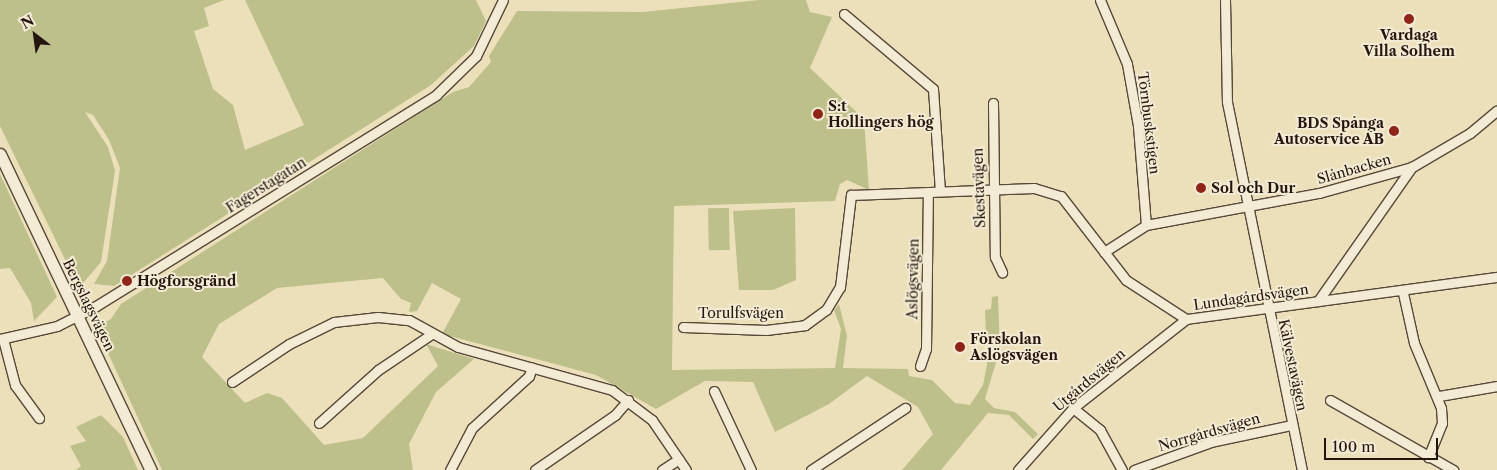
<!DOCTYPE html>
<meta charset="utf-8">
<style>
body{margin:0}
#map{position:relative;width:1497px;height:470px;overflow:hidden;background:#ece0bb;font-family:"Libre Caslon Text",serif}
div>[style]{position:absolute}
.green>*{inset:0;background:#bec08c;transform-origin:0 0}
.roads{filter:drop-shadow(1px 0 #57483a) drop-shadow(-1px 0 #57483a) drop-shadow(0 1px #57483a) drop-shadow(0 -1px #57483a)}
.minor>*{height:9px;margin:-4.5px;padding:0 4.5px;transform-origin:4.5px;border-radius:4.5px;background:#f3ebd3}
.secondary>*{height:11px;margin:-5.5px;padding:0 5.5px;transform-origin:5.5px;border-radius:5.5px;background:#f3ebd3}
.dots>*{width:14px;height:14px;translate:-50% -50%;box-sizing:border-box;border:2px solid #f3ebd3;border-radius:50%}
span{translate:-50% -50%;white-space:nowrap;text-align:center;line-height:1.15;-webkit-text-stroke:4px #f3ebd3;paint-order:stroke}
.poi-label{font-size:14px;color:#25150f;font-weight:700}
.left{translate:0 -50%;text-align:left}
.right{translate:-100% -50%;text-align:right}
.street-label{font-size:14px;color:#25150f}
.north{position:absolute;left:10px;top:10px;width:50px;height:50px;-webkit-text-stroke:4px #f3ebd3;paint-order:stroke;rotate:330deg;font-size:14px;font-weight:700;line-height:20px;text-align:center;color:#25150f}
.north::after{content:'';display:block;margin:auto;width:18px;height:22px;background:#25150f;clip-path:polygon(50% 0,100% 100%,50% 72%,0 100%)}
.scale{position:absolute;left:1324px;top:438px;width:114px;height:22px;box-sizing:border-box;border:2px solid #25150f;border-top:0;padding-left:6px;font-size:15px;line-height:18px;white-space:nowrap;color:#25150f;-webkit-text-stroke:4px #f3ebd3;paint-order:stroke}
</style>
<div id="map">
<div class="green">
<div style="clip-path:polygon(0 0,224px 0,204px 8px,209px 26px,194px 31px,213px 89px,233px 105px,245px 150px,304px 125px,245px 0,476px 0,486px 21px,474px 46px,431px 85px,114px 286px,94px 284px,107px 261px,120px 168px,109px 140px,93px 115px,85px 112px,108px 147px,115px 171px,101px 262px,79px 288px,0 126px)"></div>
<div style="clip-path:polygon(759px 0,806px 0,810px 12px,832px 17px,810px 68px,864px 119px,869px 190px,847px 180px,840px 184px,835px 201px,674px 206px,672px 370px,835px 368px,841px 329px,834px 310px,839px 304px,847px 336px,843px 368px,908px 369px,909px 376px,932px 380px,955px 403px,970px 405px,983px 385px,987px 365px,985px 310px,991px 309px,992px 297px,998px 296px,1000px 349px,985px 399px,994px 408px,1015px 412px,1038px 434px,1033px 439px,1009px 415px,988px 413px,941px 470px,902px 470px,933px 434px,918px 407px,867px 376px,829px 404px,775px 432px,753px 382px,705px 381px,656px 409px,596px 375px,442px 334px,461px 299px,432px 283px,417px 311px,409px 312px,411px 303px,401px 299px,383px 278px,277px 288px,219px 324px,202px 357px,245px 403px,267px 393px,282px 398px,324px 445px,363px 438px,438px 366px,426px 344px,474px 359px,436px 392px,409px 444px,413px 470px,162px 470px,96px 327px,111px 319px,121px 304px,453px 92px,469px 87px,491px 62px,489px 56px,517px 11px,643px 12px)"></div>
<div style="clip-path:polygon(0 174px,57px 297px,34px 321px,31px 303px,10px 268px,0 269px)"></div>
<div style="left:729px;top:208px;width:42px;height:21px;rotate:89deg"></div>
<div style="clip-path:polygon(795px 208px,796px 280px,773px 290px,739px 290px,733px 211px)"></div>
<div style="clip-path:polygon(101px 415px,123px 437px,138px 470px,76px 470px,81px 466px,70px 446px,86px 441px,76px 427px)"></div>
</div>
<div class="roads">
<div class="minor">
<div style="left:1100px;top:0;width:69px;rotate:67.1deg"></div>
<div style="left:1127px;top:64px;width:63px;rotate:79.9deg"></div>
<div style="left:1138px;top:126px;width:99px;rotate:85.4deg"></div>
<div style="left:1225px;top:0;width:102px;rotate:88.9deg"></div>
<div style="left:1227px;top:102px;width:376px;rotate:78.5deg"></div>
<div style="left:844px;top:14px;width:116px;rotate:40.1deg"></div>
<div style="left:933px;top:89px;width:102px;rotate:86.1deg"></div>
<div style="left:993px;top:103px;width:154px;rotate:89.3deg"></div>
<div style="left:995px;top:257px;width:17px;rotate:65deg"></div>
<div style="left:1104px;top:252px;width:50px;rotate:-32.7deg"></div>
<div style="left:1146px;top:225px;width:176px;rotate:-10.5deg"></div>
<div style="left:1319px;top:193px;width:97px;rotate:-15.6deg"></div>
<div style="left:1403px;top:293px;width:51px;rotate:77.6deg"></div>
<div style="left:1414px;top:343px;width:70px;rotate:67.4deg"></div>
<div style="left:1441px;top:408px;width:15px;rotate:86deg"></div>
<div style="left:1442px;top:423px;width:37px;rotate:112deg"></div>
<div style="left:1318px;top:301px;width:164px;rotate:-55deg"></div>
<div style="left:1412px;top:167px;width:67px;rotate:-30.4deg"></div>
<div style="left:1470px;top:133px;width:35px;rotate:-40deg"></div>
<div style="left:683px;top:327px;width:83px;rotate:2.1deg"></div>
<div style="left:766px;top:330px;width:39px;rotate:-7deg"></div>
<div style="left:805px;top:325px;width:26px;rotate:-36deg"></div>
<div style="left:826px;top:310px;width:27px;rotate:-59deg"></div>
<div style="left:840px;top:287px;width:93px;rotate:-83.2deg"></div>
<div style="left:851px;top:195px;width:183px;rotate:-2.2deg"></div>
<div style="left:1034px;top:188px;width:28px;rotate:17deg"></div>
<div style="left:1061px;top:196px;width:106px;rotate:52.3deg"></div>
<div style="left:1126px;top:280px;width:72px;rotate:33deg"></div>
<div style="left:1186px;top:319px;width:314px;rotate:-7.7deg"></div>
<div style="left:0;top:339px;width:58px;rotate:-12.8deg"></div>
<div style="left:57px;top:326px;width:44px;rotate:-27.1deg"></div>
<div style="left:96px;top:306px;width:400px;rotate:-31.8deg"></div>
<div style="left:436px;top:95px;width:56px;rotate:-44.3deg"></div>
<div style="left:476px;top:56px;width:62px;rotate:-64.3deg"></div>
<div style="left:3px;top:339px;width:48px;rotate:75.4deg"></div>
<div style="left:15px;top:385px;width:41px;rotate:54deg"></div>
<div style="left:920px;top:366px;width:18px;rotate:-71deg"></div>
<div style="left:926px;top:349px;width:157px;rotate:-89.3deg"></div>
<div style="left:232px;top:382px;width:69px;rotate:-33.7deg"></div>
<div style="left:289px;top:344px;width:50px;rotate:-26.1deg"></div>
<div style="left:334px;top:322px;width:44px;rotate:-6.5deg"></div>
<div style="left:378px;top:317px;width:31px;rotate:6deg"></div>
<div style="left:409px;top:320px;width:56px;rotate:28.9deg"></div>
<div style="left:458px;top:347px;width:160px;rotate:15.6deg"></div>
<div style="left:612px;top:390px;width:50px;rotate:36.9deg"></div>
<div style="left:652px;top:420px;width:60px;rotate:55.8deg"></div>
<div style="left:714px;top:391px;width:87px;rotate:64.9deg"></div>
<div style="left:1439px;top:396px;width:59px;rotate:-9.8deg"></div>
<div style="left:1330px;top:400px;width:142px;rotate:29.6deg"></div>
<div style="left:1073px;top:408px;width:35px;rotate:39deg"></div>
<div style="left:1100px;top:430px;width:46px;rotate:61.2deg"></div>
<div style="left:319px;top:423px;width:79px;rotate:-41.9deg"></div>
<div style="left:378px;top:370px;width:63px;rotate:-33.9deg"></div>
<div style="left:450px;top:470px;width:47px;rotate:-62.4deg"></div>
<div style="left:472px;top:428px;width:77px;rotate:-42.4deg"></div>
<div style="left:529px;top:376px;width:9px;rotate:-72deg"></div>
<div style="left:535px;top:470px;width:97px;rotate:-34.5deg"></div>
<div style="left:615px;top:415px;width:20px;rotate:-49deg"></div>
<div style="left:662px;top:470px;width:20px;rotate:-33deg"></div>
<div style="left:811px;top:470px;width:113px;rotate:-33.4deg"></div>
<div style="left:1018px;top:470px;width:83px;rotate:-48.4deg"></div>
<div style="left:1073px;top:408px;width:144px;rotate:-38.2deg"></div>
<div style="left:1134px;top:470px;width:82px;rotate:-20deg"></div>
<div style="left:1211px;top:442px;width:83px;rotate:-11.9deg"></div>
</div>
<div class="secondary">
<div style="left:0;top:154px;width:350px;rotate:64.5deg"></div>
</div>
</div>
<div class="dots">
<div style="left:1409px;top:19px;background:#8f2418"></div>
<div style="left:818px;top:114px;background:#8f2418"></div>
<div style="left:1394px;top:131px;background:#8f2418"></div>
<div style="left:1201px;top:188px;background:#8f2418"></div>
<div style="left:127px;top:281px;background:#8f2418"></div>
<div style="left:960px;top:347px;background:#8f2418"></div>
</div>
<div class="poi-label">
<span style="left:1409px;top:43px">Vardaga<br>Villa Solhem</span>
<span class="left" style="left:828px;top:114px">S:t<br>Hollingers hög</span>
<span class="right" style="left:1384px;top:131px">BDS Spånga<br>Autoservice AB</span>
<span class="left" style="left:1211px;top:188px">Sol och Dur</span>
<span class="left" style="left:137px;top:281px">Högforsgränd</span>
<span class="left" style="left:970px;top:347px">Förskolan<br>Aslögsvägen</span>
</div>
<div class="street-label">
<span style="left:1149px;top:123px;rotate:83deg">Törnbuskstigen</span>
<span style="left:1354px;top:169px;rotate:-16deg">Slånbacken</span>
<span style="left:266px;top:185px;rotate:-32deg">Fagerstagatan</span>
<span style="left:979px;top:188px;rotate:-92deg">Skestavägen</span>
<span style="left:913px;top:279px;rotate:-89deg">Aslögsvägen</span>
<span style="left:1251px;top:297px;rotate:-8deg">Lundagårdsvägen</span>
<span style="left:89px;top:305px;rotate:64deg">Bergslagsvägen</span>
<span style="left:741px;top:313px">Torulfsvägen</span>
<span style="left:1293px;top:365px;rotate:78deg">Kälvestavägen</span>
<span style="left:1089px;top:380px;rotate:-40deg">Utgårdsvägen</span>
<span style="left:1209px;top:432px;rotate:-16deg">Norrgårdsvägen</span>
</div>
<div class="north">N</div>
<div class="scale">100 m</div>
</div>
